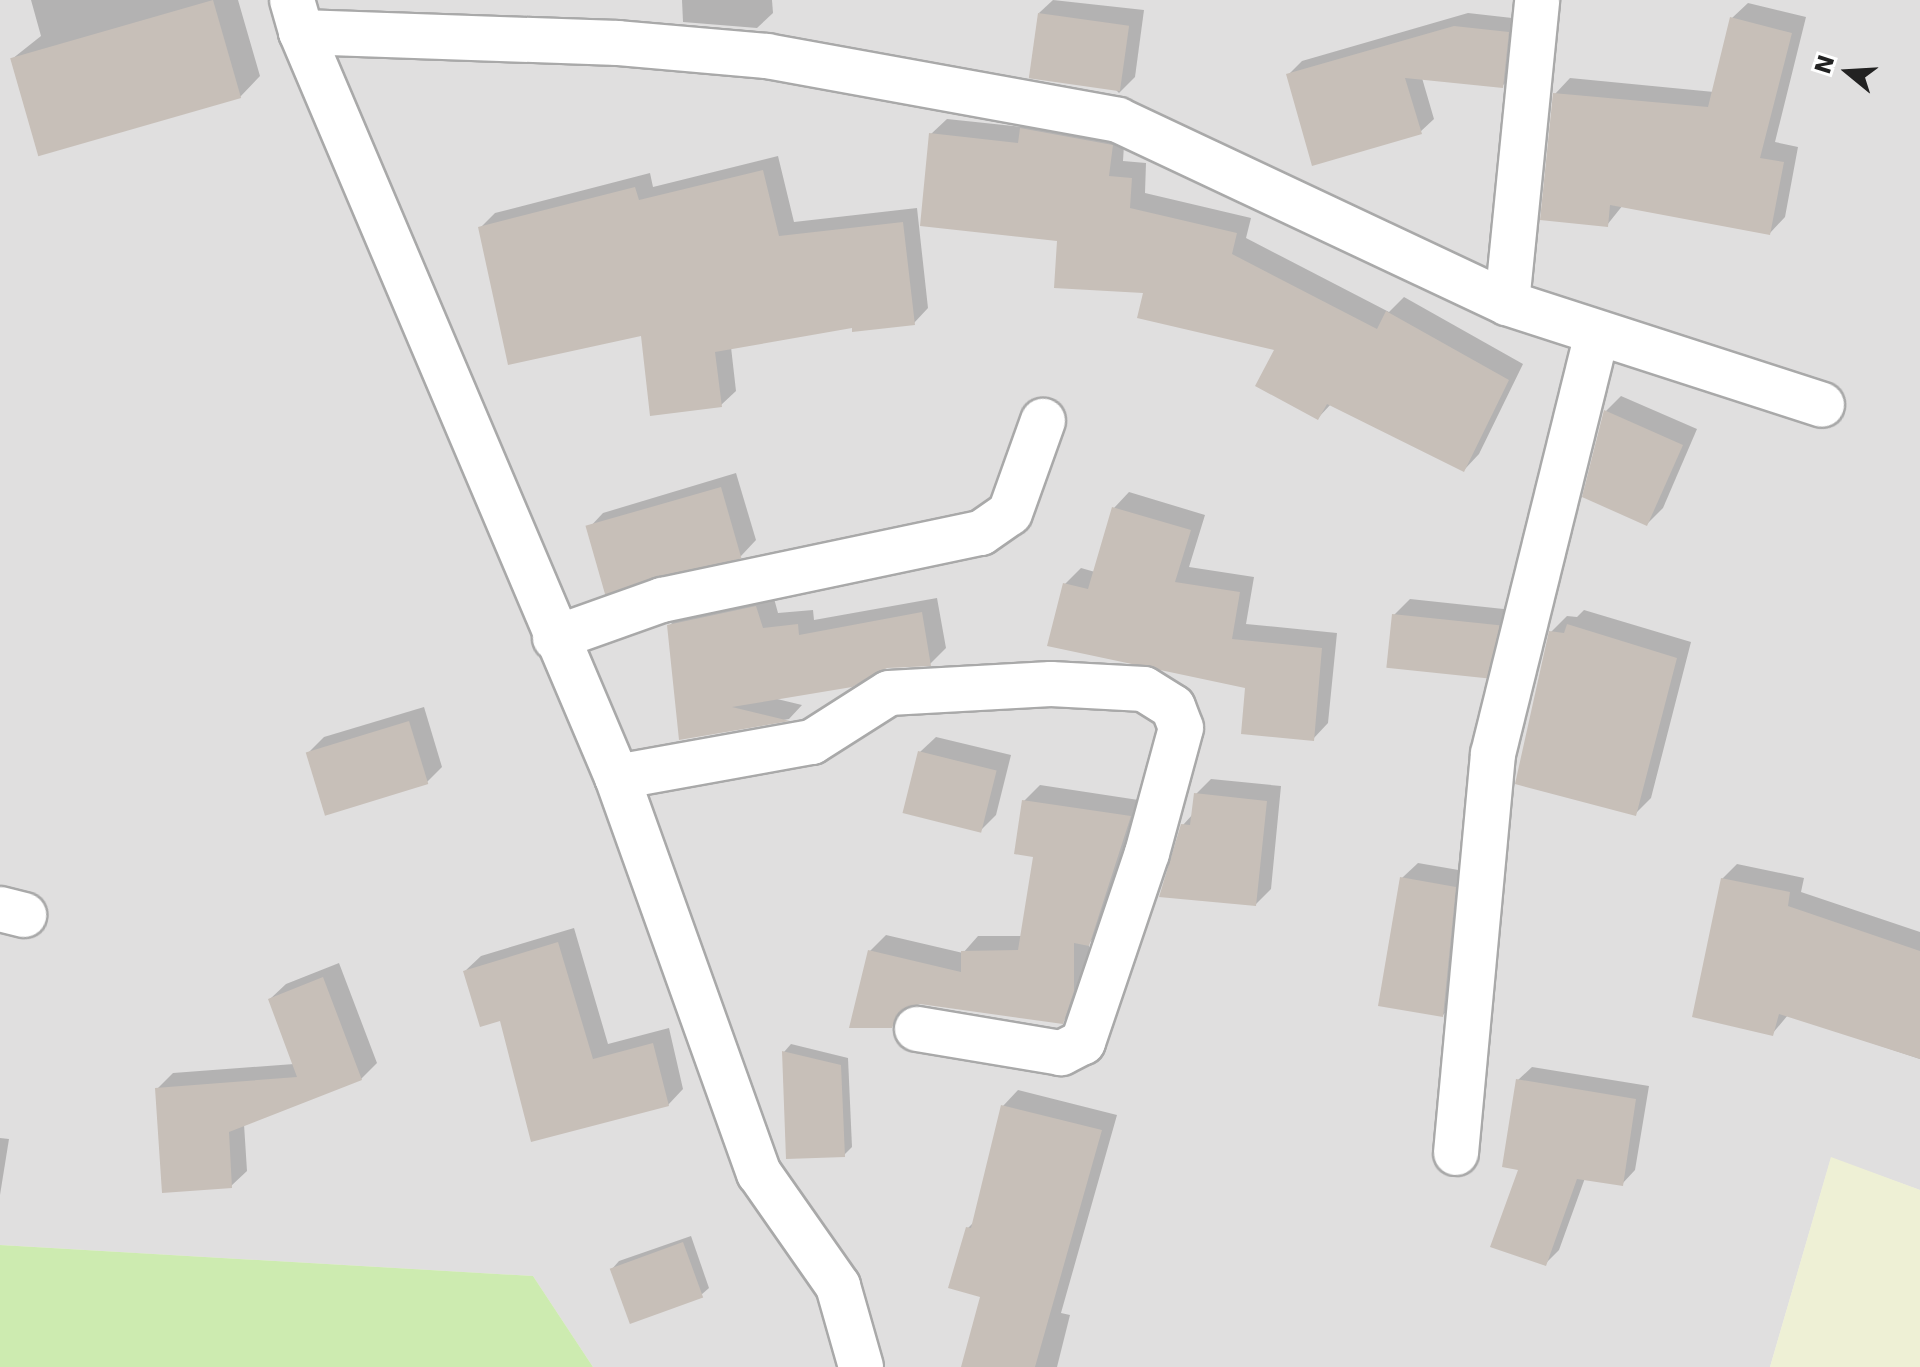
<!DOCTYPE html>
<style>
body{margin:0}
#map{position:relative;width:1920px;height:1367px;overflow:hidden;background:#f2efe9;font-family:"DejaVu Sans",sans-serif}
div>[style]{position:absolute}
.residential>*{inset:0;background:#e0dfdf}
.farmland>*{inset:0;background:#eef0d5}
.grass>*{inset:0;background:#cdebb0}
.shadow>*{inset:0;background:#0003}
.building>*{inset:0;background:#c7bfb8;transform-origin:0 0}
.roads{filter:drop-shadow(2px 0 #a9a9a9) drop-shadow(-2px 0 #a9a9a9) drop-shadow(0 2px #a9a9a9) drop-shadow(0 -2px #a9a9a9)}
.minor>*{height:44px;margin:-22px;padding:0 22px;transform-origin:22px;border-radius:22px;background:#fff}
span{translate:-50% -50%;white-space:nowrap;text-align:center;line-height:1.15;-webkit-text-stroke:8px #fff;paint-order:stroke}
.north{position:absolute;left:1808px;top:32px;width:80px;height:80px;-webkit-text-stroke:6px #fff;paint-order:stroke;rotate:288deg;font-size:22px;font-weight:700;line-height:32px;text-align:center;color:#222}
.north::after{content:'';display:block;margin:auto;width:28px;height:36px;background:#222;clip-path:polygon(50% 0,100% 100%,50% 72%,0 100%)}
</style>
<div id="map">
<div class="residential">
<div style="clip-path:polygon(0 0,1920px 0,1920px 1190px,1831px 1158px,1770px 1367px,593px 1367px,533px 1276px,0 1245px)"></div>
</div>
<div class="farmland">
<div style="clip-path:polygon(1831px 1157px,1920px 1190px,1920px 1367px,1770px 1367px)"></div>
</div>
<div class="grass">
<div style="clip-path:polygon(0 1245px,533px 1276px,593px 1367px,0 1367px)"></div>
</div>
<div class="shadow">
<div style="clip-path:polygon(31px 0,238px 0,260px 76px,240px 97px,12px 59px,41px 36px)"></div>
<div style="clip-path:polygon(682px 0,772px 0,773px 13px,757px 28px,683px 22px)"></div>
<div style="clip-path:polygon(1053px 0,1144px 10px,1135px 77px,1119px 93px,1039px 13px)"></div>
<div style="clip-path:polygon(1748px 3px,1806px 17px,1775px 142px,1798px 147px,1785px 217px,1770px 233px,1623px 205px,1607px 225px,1555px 94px,1570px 78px,1714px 92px,1732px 18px)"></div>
<div style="clip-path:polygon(1468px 13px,1521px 19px,1516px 73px,1502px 86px,1422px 78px,1434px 119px,1420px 132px,1288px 75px,1302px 61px)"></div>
<div style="clip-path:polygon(1038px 113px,1125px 129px,1123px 161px,1146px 163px,1145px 193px,1251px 218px,1246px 238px,1389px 312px,1404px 297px,1523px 364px,1479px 454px,1464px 470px,1331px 404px,1318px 418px,1277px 349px,1145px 291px,1059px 239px,931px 134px,947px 119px,1024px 127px)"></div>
<div style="clip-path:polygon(778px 156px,794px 222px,917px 208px,928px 308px,914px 323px,854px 326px,731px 347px,736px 391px,721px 405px,643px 334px,480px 228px,495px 213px,650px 173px,653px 187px)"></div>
<div style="clip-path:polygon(1621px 396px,1697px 429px,1663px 508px,1647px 524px,1606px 411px)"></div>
<div style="clip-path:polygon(736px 473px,756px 540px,741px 556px,588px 529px,603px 513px)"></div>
<div style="clip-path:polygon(1129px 492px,1205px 515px,1189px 567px,1254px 577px,1246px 624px,1337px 633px,1328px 723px,1313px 739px,1248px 687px,1065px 584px,1081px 568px,1095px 572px,1114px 508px)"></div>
<div style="clip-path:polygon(772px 591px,778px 613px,813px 610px,814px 620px,937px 598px,946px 648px,930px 664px,886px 666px,773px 698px,802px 705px,789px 719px,681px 738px,669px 626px,685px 610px)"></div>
<div style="clip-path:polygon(1410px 599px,1513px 610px,1500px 662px,1485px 678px,1394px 615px)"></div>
<div style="clip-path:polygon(1584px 610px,1691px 642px,1651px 798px,1635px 814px,1551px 632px,1567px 616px,1577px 617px)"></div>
<div style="clip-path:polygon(424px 707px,442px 767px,427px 782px,308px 753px,324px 737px)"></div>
<div style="clip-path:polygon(936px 737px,1011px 755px,996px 815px,980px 831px,920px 752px)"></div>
<div style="clip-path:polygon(1211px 779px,1281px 786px,1271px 889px,1256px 904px,1183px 825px,1193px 814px,1196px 794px)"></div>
<div style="clip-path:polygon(1040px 785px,1145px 801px,1104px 928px,1089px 943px,1089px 974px,1078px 1006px,1062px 1022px,920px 1002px,892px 1026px,870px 951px,886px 935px,963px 953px,978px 936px,1022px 936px,1036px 855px,1024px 801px)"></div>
<div style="clip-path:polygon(1418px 863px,1470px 872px,1458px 1000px,1443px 1015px,1402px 878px)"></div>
<div style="clip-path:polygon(1737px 864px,1804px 878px,1801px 892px,1920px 932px,1920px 1059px,1788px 1015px,1772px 1034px,1722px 879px)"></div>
<div style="clip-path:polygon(574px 928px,608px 1044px,669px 1028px,683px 1089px,668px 1105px,502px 1018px,465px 971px,481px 956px)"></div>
<div style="clip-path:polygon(339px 963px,377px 1063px,361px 1079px,244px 1124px,247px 1171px,231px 1186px,157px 1089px,173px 1073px,294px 1064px,270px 999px,286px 984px)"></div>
<div style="clip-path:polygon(791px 1044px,848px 1058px,852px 1147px,844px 1155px,784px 1052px)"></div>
<div style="clip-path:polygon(1532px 1067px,1649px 1086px,1635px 1170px,1622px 1184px,1585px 1178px,1559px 1250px,1545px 1264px,1520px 1168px,1518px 1080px)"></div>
<div style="clip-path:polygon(1018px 1090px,1117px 1115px,1061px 1313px,1070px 1315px,1057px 1367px,963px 1367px,982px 1296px,968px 1228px,976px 1220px,1003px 1106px)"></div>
<div style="clip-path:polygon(0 1138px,9px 1139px,0 1195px)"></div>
<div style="clip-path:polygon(691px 1236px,709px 1288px,701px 1295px,612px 1269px,619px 1261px)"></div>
</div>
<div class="building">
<div style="left:213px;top:0;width:102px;height:211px;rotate:74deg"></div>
<div style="left:1038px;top:13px;width:92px;height:66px;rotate:8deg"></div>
<div style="clip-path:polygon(1730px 17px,1792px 33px,1760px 158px,1784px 162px,1770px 235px,1610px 205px,1608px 227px,1540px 220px,1553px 93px,1708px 107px)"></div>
<div style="clip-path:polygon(1454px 26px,1509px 32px,1503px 88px,1405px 78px,1422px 134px,1312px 166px,1286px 74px)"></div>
<div style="clip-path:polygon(1020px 128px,1113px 145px,1109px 176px,1132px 178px,1130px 208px,1237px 233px,1232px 254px,1377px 329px,1386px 311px,1509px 380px,1464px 472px,1327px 404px,1318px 420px,1255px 386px,1274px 350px,1137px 318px,1143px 293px,1054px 288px,1057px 241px,920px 226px,929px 133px,1018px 143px)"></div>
<div style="clip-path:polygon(763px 170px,779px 236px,903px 222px,915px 325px,852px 332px,852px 328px,715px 352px,722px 407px,650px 416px,641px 336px,508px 365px,478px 227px,635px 187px,639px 200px)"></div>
<div style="clip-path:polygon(1604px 410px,1683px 445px,1647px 526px,1582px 497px)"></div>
<div style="left:721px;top:487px;width:74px;height:141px;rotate:74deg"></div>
<div style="clip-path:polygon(1112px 507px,1191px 530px,1175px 582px,1240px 592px,1232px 639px,1322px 648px,1314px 741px,1241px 734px,1245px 688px,1047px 646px,1063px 583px,1088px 589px)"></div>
<div style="clip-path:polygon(756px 606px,763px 628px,798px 624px,799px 635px,922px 612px,931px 666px,887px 668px,852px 687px,732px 707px,790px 721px,679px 740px,667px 625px)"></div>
<div style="left:1392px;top:614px;width:108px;height:54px;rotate:6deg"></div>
<div style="clip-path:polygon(1567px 624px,1677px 658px,1636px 816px,1515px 784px,1549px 631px,1564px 633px)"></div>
<div style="left:409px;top:721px;width:66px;height:108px;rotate:73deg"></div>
<div style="left:918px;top:751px;width:81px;height:64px;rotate:14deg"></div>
<div style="clip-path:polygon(1194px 793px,1267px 801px,1256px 906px,1159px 897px,1181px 824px,1190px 825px)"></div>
<div style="clip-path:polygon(1022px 800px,1131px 816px,1089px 946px,1074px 943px,1074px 991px,1063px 1024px,920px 1004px,898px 1013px,892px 1028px,849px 1028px,868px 950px,961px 972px,961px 951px,1018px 950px,1033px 857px,1014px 854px)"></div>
<div style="clip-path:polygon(1400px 877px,1456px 887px,1443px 1017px,1378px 1006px)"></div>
<div style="clip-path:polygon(1721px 878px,1790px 892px,1788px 906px,1920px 951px,1920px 1059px,1779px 1014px,1773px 1036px,1692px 1017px)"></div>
<div style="clip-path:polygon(558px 942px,593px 1059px,653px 1043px,669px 1106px,531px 1142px,500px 1021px,480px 1027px,463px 971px)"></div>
<div style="clip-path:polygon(323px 977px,362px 1080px,229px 1132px,232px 1188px,162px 1193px,155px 1088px,297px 1077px,268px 999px)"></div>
<div style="clip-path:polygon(782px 1051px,841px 1065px,845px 1157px,786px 1159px)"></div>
<div style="clip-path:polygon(1516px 1079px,1636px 1099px,1623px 1186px,1577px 1179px,1546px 1266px,1490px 1247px,1518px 1170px,1502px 1167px)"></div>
<div style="clip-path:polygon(1001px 1105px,1102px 1130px,1035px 1367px,961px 1367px,980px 1297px,948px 1288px,966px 1227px,971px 1228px)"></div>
<div style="left:683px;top:1242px;width:59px;height:78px;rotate:70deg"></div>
</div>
<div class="roads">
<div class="minor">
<div style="left:292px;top:0;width:33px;rotate:74deg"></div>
<div style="left:301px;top:32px;width:809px;rotate:67.02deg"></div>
<div style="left:617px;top:777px;width:421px;rotate:70.3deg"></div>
<div style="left:759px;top:1173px;width:138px;rotate:55deg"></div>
<div style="left:838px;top:1286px;width:84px;rotate:74.1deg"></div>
<div style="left:301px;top:32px;width:317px;rotate:2deg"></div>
<div style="left:618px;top:43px;width:150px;rotate:5deg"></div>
<div style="left:767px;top:56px;width:357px;rotate:10.3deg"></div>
<div style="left:1118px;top:120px;width:430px;rotate:25.2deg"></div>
<div style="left:1507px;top:303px;width:331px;rotate:17.9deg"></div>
<div style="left:1507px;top:303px;width:304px;rotate:-84.3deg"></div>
<div style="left:555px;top:638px;width:114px;rotate:-19.6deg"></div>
<div style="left:662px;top:600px;width:326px;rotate:-11.9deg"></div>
<div style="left:981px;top:533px;width:35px;rotate:-35deg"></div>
<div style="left:1010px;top:513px;width:98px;rotate:-70.3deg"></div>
<div style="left:617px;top:777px;width:198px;rotate:-10.2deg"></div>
<div style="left:812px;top:742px;width:91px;rotate:-32.5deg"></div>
<div style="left:889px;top:693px;width:162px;rotate:-3.2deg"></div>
<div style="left:1051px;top:684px;width:93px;rotate:3.1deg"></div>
<div style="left:1144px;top:689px;width:34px;rotate:32deg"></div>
<div style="left:1173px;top:707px;width:22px;rotate:69deg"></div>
<div style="left:1181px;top:728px;width:130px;rotate:105.2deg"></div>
<div style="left:1147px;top:853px;width:200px;rotate:108.7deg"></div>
<div style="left:1083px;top:1042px;width:25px;rotate:153deg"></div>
<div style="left:1061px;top:1053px;width:146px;rotate:-170.5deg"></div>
<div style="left:0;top:909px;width:25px;rotate:14deg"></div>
<div style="left:1456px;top:1153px;width:401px;rotate:-84.7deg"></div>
<div style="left:1493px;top:754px;width:433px;rotate:-76.1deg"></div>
</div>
</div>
<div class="north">N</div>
</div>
